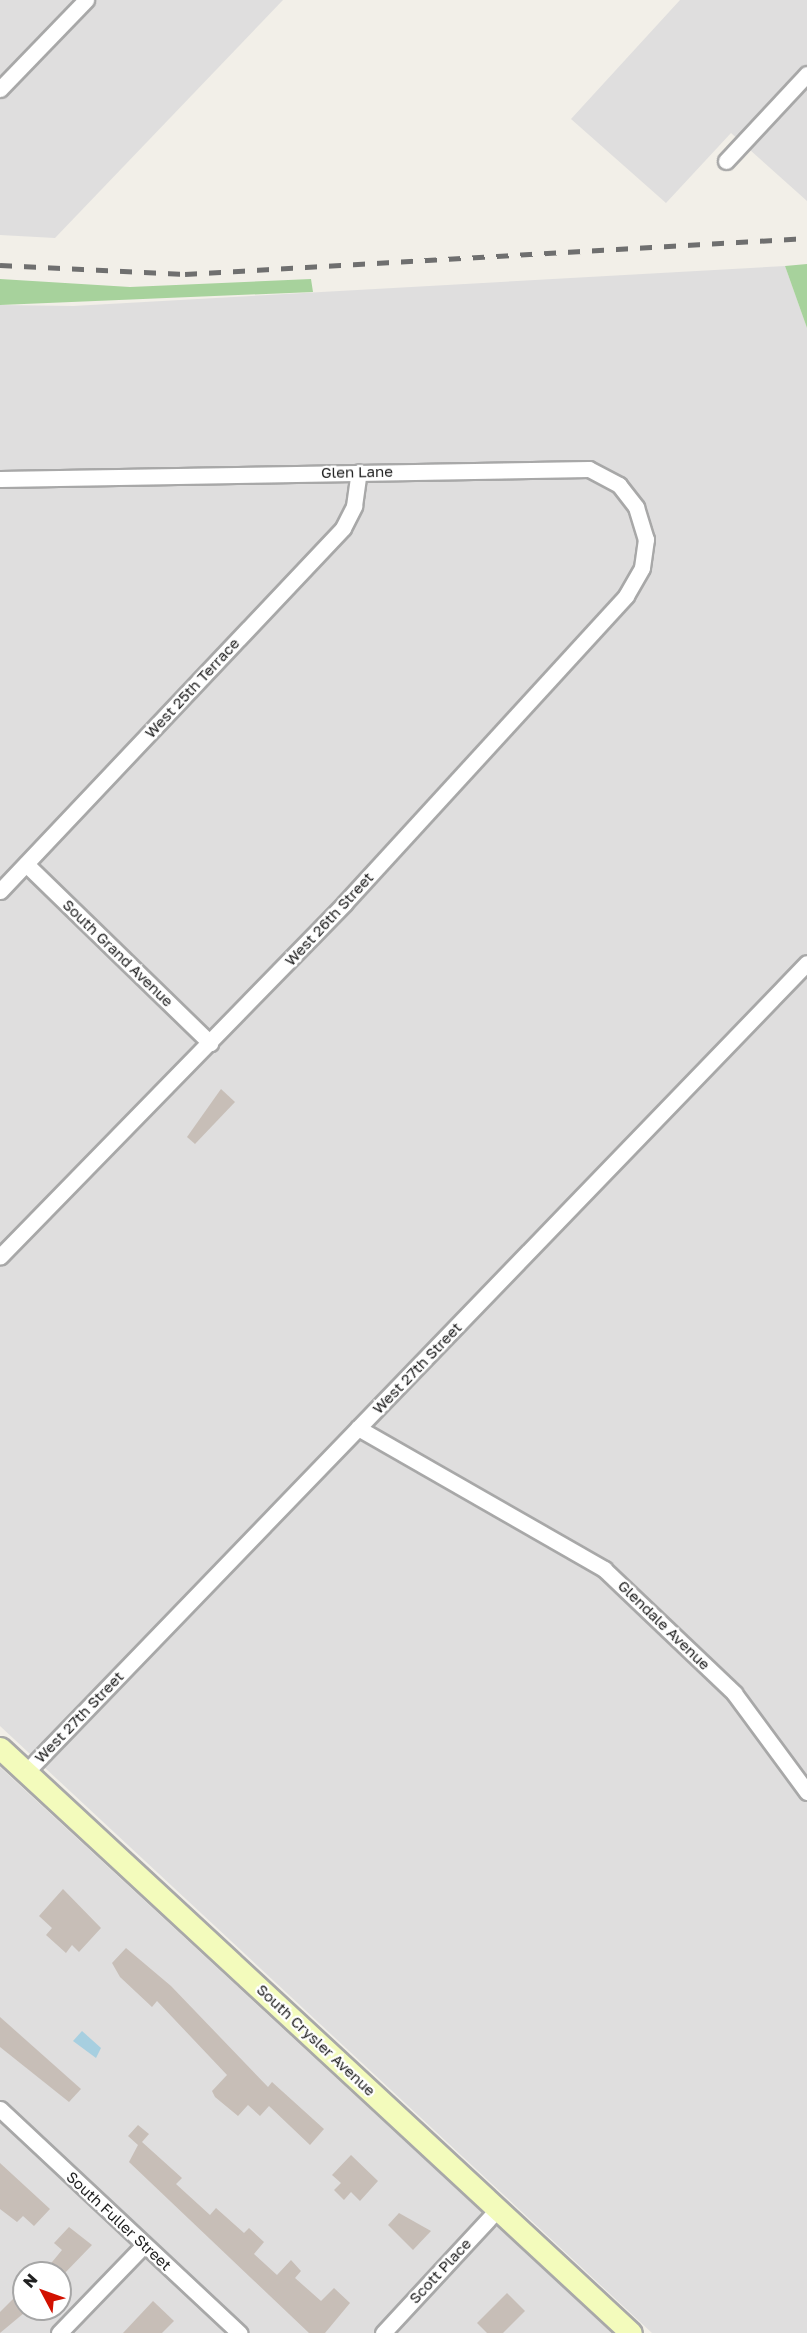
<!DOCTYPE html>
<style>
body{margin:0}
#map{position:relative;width:807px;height:2333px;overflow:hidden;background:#f2efe8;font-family:"Golos Text",sans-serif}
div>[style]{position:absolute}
.residential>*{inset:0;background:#dfdede}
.forest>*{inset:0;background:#a7d29c}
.water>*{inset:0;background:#a7cfe0}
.building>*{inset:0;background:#c7beb7}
.roads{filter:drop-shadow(2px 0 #a8a8a8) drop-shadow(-2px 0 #a8a8a8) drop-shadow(0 2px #a8a8a8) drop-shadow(0 -2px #a8a8a8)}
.street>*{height:15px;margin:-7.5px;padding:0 7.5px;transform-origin:7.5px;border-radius:7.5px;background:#fff}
.secondary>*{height:21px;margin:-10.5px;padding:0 10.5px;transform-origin:10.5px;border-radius:10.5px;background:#f3fbbc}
.rail>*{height:4.5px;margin-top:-2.25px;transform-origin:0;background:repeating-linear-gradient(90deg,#6f6f6f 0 12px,transparent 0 24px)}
span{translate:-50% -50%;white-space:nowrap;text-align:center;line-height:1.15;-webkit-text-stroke:4.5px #fff;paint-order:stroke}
.street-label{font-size:15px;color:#212121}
.north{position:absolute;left:12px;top:2261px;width:60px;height:60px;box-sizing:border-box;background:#fff;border:2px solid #a6a6a6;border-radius:50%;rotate:311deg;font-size:16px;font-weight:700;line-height:24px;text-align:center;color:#212121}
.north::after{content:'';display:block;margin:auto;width:21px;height:27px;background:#d21100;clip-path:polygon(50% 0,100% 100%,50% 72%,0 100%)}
</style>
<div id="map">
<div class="residential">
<div style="clip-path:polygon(0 0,283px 0,55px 238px,0 235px)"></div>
<div style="clip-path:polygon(680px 0,807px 0,807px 201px,731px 133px,666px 203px,571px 119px)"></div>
<div style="clip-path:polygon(785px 266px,807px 328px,807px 2333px,652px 2333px,0 1726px,0 305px,73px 306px)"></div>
<div style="clip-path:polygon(evenodd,0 1767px,573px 2297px,612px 2333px,0 2333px,0 1767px,24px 2273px,60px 2273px,60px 2309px,24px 2309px,24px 2273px)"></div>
</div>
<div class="forest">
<div style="clip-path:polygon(807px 264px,807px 328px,785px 266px)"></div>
<div style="clip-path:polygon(0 279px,130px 287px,311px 279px,313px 292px,0 305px)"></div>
</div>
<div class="water">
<div style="clip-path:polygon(82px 2031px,101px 2048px,96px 2058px,73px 2041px)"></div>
</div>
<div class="building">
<div style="clip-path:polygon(221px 1089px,235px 1102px,195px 1144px,187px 1137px)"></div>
<div style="clip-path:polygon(63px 1889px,101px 1928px,79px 1952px,72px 1945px,66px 1953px,46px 1935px,52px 1928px,39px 1916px)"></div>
<div style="clip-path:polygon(126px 1948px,171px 1986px,268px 2087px,272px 2082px,324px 2129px,310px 2145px,269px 2106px,260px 2116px,248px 2105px,238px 2116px,215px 2097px,212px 2091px,227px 2075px,157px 2001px,152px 2007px,120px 1977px,112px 1963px)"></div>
<div style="clip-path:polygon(0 2017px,81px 2089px,69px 2102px,0 2047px)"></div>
<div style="clip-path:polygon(138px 2125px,149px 2134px,142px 2142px,182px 2178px,176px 2184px,210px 2215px,216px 2208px,244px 2233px,249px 2228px,264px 2242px,254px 2254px,277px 2275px,291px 2260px,301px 2271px,295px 2278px,321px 2301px,334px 2288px,350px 2303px,325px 2333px,309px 2333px,129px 2162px,138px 2145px,128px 2136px)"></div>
<div style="clip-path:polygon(351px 2155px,378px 2181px,360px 2201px,351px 2192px,344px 2200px,334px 2190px,341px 2183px,332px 2175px)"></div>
<div style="clip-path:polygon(0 2163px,50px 2209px,34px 2226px,23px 2216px,17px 2222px,0 2209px)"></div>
<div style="clip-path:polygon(399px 2213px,431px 2231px,413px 2250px,388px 2225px)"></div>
<div style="clip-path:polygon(69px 2227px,92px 2245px,60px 2278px,60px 2273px,43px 2273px,62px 2250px,54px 2243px)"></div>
<div style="clip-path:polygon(24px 2288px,24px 2313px,0 2333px,0 2312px)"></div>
<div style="clip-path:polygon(507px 2293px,525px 2311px,503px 2333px,487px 2333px,477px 2323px)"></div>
<div style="clip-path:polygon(153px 2301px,174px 2321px,162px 2333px,123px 2333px)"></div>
</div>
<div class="roads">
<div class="street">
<div style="left:0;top:89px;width:124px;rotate:-46deg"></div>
<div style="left:726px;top:161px;width:119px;rotate:-47deg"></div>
<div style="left:0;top:479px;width:589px;rotate:-0.97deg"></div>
<div style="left:589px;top:469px;width:34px;rotate:28deg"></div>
<div style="left:619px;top:485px;width:28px;rotate:52deg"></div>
<div style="left:636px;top:507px;width:34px;rotate:73deg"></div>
<div style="left:646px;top:539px;width:29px;rotate:98deg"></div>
<div style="left:642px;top:568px;width:32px;rotate:120deg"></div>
<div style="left:626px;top:596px;width:416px;rotate:132.5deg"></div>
<div style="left:345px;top:903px;width:494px;rotate:134.3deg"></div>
<div style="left:26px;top:864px;width:257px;rotate:44.2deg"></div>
<div style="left:0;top:891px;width:499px;rotate:-46.6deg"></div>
<div style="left:343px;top:528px;width:25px;rotate:-63deg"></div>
<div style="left:354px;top:506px;width:34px;rotate:-82deg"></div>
<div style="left:358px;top:1428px;width:284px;rotate:29.8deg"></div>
<div style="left:604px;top:1569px;width:180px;rotate:43.6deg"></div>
<div style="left:734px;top:1693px;width:123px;rotate:53.6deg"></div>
<div style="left:26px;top:1772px;width:1124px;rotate:-46.01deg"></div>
<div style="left:0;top:2109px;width:328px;rotate:43.1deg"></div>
<div style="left:59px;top:2333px;width:122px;rotate:-46deg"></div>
<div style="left:383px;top:2333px;width:169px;rotate:-47.2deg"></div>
</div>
<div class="secondary">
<div style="left:0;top:1748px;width:860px;rotate:42.83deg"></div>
</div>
</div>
<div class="rail">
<div style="left:0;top:265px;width:185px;rotate:2.8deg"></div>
<div style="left:185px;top:274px;width:623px;rotate:-3.31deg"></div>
</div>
<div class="street-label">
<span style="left:357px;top:472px;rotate:-1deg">Glen Lane</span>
<span style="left:192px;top:688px;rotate:-47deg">West 25th Terrace</span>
<span style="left:329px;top:919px;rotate:-47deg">West 26th Street</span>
<span style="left:118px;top:953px;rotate:44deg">South Grand Avenue</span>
<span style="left:417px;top:1368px;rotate:-46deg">West 27th Street</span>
<span style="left:664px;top:1625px;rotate:44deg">Glendale Avenue</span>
<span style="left:79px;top:1717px;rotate:-46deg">West 27th Street</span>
<span style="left:316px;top:2040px;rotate:43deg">South Crysler Avenue</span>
<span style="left:119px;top:2221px;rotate:43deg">South Fuller Street</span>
<span style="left:440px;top:2271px;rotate:-47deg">Scott Place</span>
</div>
<div class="north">N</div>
</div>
